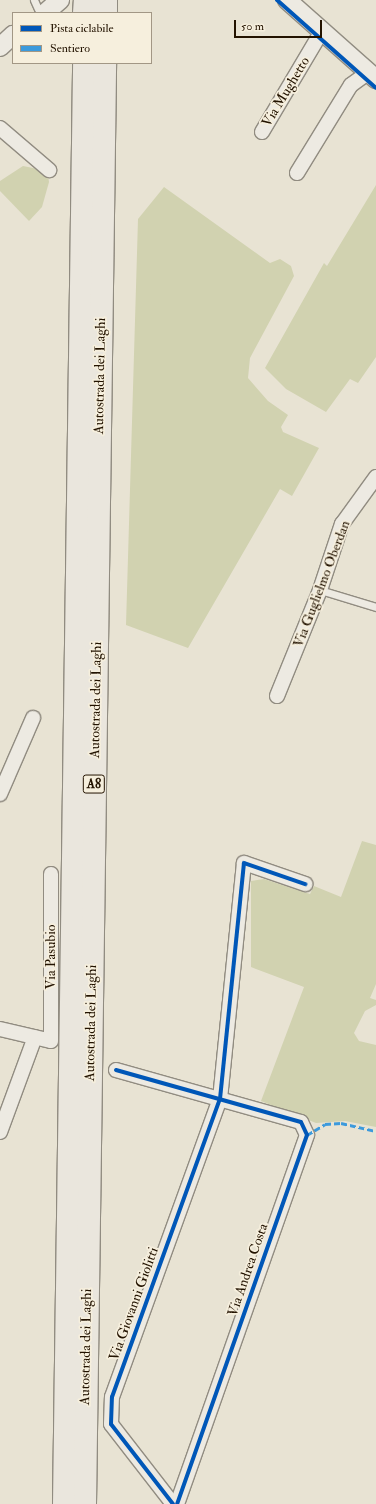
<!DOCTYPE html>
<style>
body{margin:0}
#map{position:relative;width:376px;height:1504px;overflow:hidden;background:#e8e3d3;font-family:"IM FELL Double Pica",serif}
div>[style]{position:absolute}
.green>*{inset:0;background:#d1d2b0}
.roads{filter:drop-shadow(1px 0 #918c81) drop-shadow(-1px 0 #918c81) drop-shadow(0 1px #918c81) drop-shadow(0 -1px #918c81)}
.service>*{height:7px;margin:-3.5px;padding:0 3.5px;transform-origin:3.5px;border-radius:3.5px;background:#edeae2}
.minor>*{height:14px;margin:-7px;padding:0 7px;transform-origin:7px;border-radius:7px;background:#edeae2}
.tertiary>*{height:18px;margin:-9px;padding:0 9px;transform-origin:9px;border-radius:9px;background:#edeae2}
.motorway>*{height:22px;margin:-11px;padding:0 11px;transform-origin:11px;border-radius:11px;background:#eae6dd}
.quiet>*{height:3px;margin-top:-1.5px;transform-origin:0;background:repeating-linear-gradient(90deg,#3c9adc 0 6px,transparent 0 9px)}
.cycleway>*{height:4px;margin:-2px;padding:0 2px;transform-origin:2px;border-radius:2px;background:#0057b8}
span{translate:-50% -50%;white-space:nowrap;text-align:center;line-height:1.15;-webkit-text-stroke:3.5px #f6efdd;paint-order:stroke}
.shield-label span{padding:1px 3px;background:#f6efdd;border:1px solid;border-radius:3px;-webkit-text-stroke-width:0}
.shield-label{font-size:13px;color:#231300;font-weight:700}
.street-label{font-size:14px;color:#231300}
.legend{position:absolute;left:12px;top:12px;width:140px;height:52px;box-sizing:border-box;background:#f6efdd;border:1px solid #a29785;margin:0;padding:5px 7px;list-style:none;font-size:12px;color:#231300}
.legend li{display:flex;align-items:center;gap:8px;height:20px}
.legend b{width:20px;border:1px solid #a29785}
.scale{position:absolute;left:234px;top:20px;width:88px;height:18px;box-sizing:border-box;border:2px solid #231300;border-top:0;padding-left:5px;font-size:12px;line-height:14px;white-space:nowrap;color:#231300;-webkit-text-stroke:3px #f6efdd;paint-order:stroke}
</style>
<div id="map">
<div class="green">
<div style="clip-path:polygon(23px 166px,38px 169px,48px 175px,49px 182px,42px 207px,29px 221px,0 191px,0 181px)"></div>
<div style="clip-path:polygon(376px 185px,376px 357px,358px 383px,350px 379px,326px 412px,286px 389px,265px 368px,324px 263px,327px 266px)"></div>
<div style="clip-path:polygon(164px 187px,270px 263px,280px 259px,291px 266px,294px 276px,250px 358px,248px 378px,268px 401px,288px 415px,281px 427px,283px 432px,319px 448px,292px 496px,280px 489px,188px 648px,126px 625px,138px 219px)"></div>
<div style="clip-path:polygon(362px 841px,376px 845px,376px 984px,370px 998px,376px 1000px,376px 1005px,365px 1011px,354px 1033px,359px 1041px,376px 1045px,376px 1127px,345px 1121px,316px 1123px,261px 1101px,304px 987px,251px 967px,251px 881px,264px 879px,310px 894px,314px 886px,341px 897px)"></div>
</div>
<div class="roads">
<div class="service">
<div style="left:34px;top:0;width:10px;rotate:66deg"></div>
<div style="left:320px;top:590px;width:59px;rotate:16.9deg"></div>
</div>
<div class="minor">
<div style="left:0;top:128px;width:65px;rotate:40.6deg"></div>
<div style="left:262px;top:132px;width:117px;rotate:-59.3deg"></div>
<div style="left:297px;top:173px;width:103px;rotate:-58.5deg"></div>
<div style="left:351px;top:85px;width:22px;rotate:-36deg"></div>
<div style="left:277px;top:696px;width:114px;rotate:-67.9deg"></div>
<div style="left:320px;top:590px;width:70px;rotate:-71.6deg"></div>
<div style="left:342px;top:524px;width:58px;rotate:-54.1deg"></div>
<div style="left:0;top:794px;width:83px;rotate:-66.5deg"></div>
<div style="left:0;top:1029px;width:52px;rotate:13.2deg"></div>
<div style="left:51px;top:1041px;width:167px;rotate:-90deg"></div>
<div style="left:116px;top:1070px;width:192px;rotate:15.7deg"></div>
<div style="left:301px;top:1122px;width:14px;rotate:65deg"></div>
<div style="left:307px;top:1135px;width:391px;rotate:109.4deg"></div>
<div style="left:0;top:1132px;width:101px;rotate:-69.8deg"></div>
<div style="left:173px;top:1504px;width:101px;rotate:-127.8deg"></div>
<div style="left:111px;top:1424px;width:27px;rotate:-88deg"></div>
<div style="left:112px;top:1397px;width:317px;rotate:-70.1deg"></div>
<div style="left:220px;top:1099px;width:237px;rotate:-84.2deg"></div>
<div style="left:244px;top:863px;width:65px;rotate:19deg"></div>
</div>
<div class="tertiary">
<div style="left:287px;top:0;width:119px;rotate:41.6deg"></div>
<div style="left:45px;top:13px;width:20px;rotate:-41deg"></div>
<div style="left:0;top:47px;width:18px;rotate:-43deg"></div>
</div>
<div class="motorway">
<div style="left:84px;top:13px;width:13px;rotate:-86deg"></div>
<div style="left:106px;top:13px;width:13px;rotate:-90deg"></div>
<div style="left:64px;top:1504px;width:1441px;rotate:-89.2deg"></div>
<div style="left:85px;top:1504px;width:1441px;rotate:-89.2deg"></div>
</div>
</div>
<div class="quiet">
<div style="left:307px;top:1135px;width:21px;rotate:-31deg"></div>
<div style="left:325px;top:1124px;width:16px;rotate:-4deg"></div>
<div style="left:341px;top:1123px;width:36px;rotate:13deg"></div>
</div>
<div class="cycleway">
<div style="left:277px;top:0;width:132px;rotate:41.6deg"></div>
<div style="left:116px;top:1070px;width:192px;rotate:15.7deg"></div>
<div style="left:301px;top:1122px;width:14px;rotate:65deg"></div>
<div style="left:307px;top:1135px;width:391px;rotate:109.4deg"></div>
<div style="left:173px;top:1504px;width:101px;rotate:-127.8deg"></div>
<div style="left:111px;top:1424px;width:27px;rotate:-88deg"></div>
<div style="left:112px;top:1397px;width:317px;rotate:-70.1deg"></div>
<div style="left:220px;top:1099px;width:237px;rotate:-84.2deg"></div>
<div style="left:244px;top:863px;width:65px;rotate:19deg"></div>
</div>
<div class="shield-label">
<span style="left:94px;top:784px">A8</span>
</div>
<div class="street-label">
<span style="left:286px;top:92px;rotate:-59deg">Via Mughetto</span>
<span style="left:100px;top:376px;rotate:-89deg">Autostrada dei Laghi</span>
<span style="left:322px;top:584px;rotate:-69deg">Via Guglielmo Oberdan</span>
<span style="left:96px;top:700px;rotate:-89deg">Autostrada dei Laghi</span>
<span style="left:51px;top:957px;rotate:-90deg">Via Pasubio</span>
<span style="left:91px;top:1023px;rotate:-89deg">Autostrada dei Laghi</span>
<span style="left:248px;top:1270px;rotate:-71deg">Via Andrea Costa</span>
<span style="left:134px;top:1304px;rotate:-70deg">Via Giovanni Giolitti</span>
<span style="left:86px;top:1347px;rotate:-89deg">Autostrada dei Laghi</span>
</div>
<ul class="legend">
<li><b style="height:5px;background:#0057b8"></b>Pista ciclabile</li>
<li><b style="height:5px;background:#3c9adc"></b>Sentiero</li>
</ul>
<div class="scale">50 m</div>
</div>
